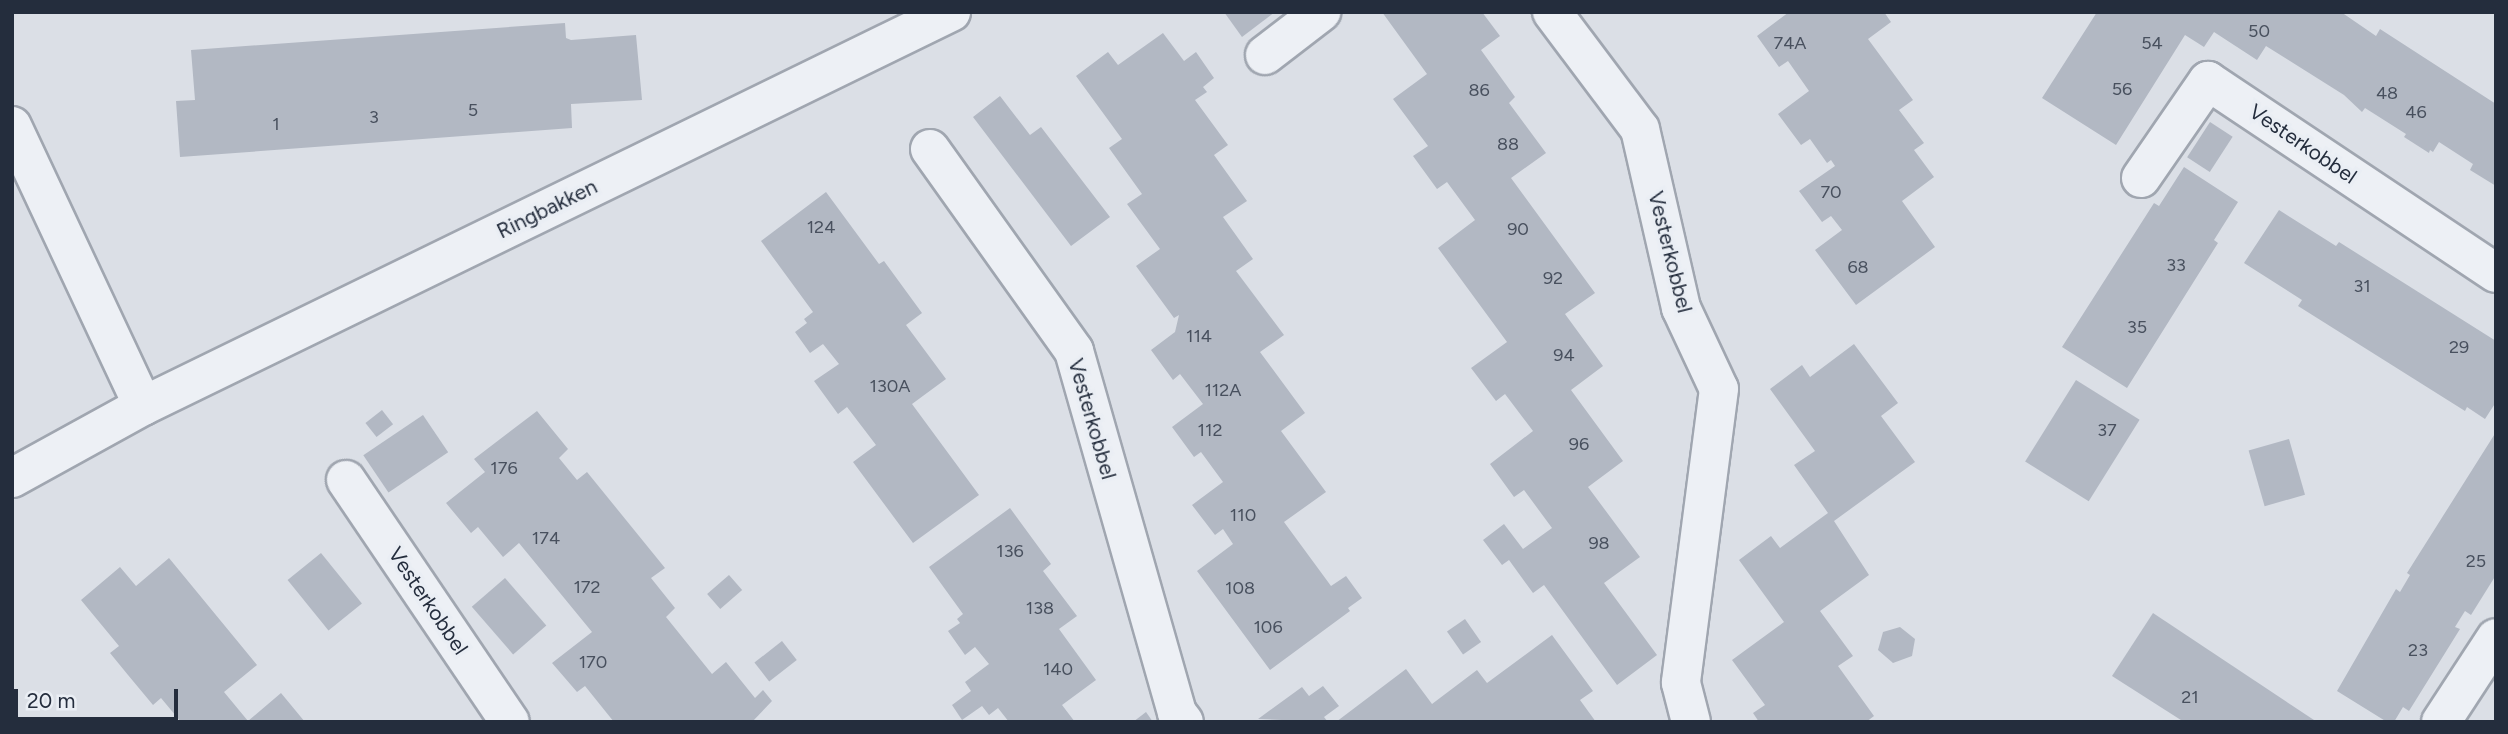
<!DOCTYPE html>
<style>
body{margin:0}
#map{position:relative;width:2508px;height:734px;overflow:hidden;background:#dbdfe6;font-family:Figtree,sans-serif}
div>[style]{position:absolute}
.building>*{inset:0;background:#b2b8c3;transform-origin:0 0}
.roads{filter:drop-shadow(2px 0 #a0a6b0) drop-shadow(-2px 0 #a0a6b0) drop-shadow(0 2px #a0a6b0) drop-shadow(0 -2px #a0a6b0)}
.street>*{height:38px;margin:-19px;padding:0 19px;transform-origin:19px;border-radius:19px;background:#edf0f5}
span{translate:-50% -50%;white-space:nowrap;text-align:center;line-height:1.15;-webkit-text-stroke:7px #eaeef4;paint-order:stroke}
.number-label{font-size:18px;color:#48505e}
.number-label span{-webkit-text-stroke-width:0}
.street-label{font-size:21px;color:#242d3d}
.frame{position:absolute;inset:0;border:14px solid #242d3d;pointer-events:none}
.scale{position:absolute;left:14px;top:689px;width:164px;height:32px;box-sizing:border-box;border:4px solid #242d3d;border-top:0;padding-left:9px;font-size:21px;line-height:24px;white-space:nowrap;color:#242d3d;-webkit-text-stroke:5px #eaeef4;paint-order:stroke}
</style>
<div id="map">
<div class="building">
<div style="clip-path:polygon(1224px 12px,1275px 12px,1242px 37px)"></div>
<div style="clip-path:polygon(1382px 12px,1482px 12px,1500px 36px,1481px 50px,1515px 97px,1509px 103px,1546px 153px,1511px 178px,1595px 293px,1565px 314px,1603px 366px,1571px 390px,1623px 461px,1588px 487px,1640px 557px,1604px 583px,1657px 655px,1617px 685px,1544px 585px,1533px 593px,1509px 560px,1502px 565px,1483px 540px,1504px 524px,1523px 549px,1552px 528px,1524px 490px,1514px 497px,1490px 464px,1533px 431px,1505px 394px,1496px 401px,1471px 368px,1507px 342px,1438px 248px,1475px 220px,1447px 182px,1437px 189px,1413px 156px,1428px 146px,1393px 99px,1427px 74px)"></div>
<div style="clip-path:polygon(1789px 12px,1884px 12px,1891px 22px,1868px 39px,1913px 100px,1899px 110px,1924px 143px,1914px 150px,1934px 177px,1902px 201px,1935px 247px,1856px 305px,1815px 250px,1842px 230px,1831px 216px,1822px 222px,1799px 191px,1835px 166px,1831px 160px,1827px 163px,1810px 139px,1801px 145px,1778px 114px,1809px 91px,1788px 61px,1779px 67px,1757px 36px)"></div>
<div style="clip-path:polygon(2097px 12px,2341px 12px,2376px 36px,2380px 29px,2496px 104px,2496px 186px,2470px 170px,2473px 164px,2439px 142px,2433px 152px,2430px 150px,2429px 153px,2404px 137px,2406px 134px,2365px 108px,2362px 112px,2344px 95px,2266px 46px,2257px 60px,2214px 32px,2204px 47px,2185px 35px,2116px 145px,2042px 98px)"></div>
<div style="clip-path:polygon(565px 23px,566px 38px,571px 40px,636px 35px,642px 100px,571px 104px,572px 128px,180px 157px,176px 101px,195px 100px,191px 50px)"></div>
<div style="clip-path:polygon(1163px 33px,1184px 61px,1196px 52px,1214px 78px,1203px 87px,1207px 92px,1195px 100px,1228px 145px,1214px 155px,1247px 201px,1223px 217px,1253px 259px,1236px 271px,1284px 335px,1260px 352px,1305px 413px,1281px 431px,1326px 492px,1284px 522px,1331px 586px,1346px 576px,1362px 598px,1348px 608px,1350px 611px,1270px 670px,1197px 571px,1233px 544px,1223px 529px,1215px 535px,1192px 505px,1223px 482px,1201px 452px,1194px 457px,1172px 427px,1203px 404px,1180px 374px,1173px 380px,1151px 350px,1175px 332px,1179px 315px,1174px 318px,1136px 266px,1160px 249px,1127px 204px,1142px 194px,1109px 148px,1122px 139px,1076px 76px,1108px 52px,1118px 65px)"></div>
<div style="clip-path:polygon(1000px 96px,1030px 135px,1041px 127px,1110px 217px,1071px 246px,973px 117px)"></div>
<div style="left:2210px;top:122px;width:27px;height:42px;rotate:33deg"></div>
<div style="clip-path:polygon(2184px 167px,2238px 202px,2214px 240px,2218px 243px,2127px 388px,2062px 347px,2154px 203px,2159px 206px)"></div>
<div style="clip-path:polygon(826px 192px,879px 264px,884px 261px,922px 313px,906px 325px,946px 379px,912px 404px,979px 495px,913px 543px,853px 462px,876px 445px,847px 407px,838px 414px,814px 381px,839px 364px,823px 344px,810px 353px,795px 332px,807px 323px,804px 319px,813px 312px,761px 241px)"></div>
<div style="clip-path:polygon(2279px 210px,2336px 246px,2339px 242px,2496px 341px,2496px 402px,2485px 419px,2467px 407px,2465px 411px,2298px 306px,2302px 300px,2244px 263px)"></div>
<div style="clip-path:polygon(1854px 344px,1898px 403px,1881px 416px,1915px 462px,1834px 521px,1869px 575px,1820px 611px,1853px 656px,1838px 666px,1874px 716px,1866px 722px,1759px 722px,1753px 713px,1765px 705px,1732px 660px,1784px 622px,1739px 560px,1771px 536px,1780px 548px,1828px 513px,1794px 465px,1815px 451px,1770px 389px,1802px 365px,1810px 377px)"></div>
<div style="left:2076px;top:380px;width:75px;height:96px;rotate:32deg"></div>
<div style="left:382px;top:410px;width:18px;height:21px;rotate:52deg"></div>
<div style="clip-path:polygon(537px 411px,568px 449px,559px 458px,577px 480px,587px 472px,665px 568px,651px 578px,675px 608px,666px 617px,712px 674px,726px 662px,755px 698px,763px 690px,772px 701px,752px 722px,614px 722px,585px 686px,577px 692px,552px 663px,592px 632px,519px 543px,503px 557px,478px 527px,471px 533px,446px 503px,485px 472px,474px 459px)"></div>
<div style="left:423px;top:415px;width:45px;height:72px;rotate:56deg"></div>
<div style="clip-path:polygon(2496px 432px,2496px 575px,2471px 615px,2465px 611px,2455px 627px,2460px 629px,2409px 711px,2403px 707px,2394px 722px,2387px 722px,2337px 691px,2396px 589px,2400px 592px,2410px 575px,2407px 573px)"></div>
<div style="left:2289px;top:439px;width:58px;height:42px;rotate:74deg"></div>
<div style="clip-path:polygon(1010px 508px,1051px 564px,1043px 571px,1077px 616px,1059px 629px,1096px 680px,1062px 705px,1075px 722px,1009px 722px,998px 708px,989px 715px,982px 706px,962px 720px,952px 705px,971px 691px,965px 682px,989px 664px,975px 647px,965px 655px,948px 631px,960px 623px,957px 619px,963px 614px,929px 567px)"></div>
<div style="left:321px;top:553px;width:65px;height:43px;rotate:51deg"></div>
<div style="clip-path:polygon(169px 558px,257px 665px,224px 692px,248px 721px,281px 693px,305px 722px,181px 722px,161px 698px,153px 705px,128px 675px,110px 653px,119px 646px,81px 600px,120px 567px,136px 586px)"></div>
<div style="left:729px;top:575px;width:20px;height:29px;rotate:49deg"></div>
<div style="left:505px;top:578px;width:63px;height:44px;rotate:49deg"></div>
<div style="clip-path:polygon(2153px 613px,2317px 722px,2184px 722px,2112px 676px)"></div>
<div style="left:1465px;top:619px;width:28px;height:22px;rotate:55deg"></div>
<div style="clip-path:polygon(1900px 627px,1915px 639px,1912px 656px,1893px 663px,1878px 650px,1883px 632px)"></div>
<div style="clip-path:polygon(1552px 635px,1593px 691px,1580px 700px,1596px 722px,1336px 722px,1406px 669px,1432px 704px,1477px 670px,1487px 683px)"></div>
<div style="left:782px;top:641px;width:24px;height:35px;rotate:52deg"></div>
<div style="clip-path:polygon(1323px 686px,1339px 706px,1324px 717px,1328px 722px,1258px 719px,1302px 687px,1309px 696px)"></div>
<div style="clip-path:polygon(1146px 712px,1153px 722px,1133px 722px)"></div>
</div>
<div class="roads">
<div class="street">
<div style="left:1552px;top:12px;width:146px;rotate:53.1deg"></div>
<div style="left:1640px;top:129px;width:184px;rotate:77.1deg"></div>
<div style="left:1681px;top:308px;width:89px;rotate:64.9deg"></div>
<div style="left:1719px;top:389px;width:296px;rotate:97.4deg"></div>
<div style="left:1681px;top:683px;width:40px;rotate:75.6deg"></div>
<div style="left:1265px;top:55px;width:71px;rotate:-37.5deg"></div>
<div style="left:12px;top:126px;width:309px;rotate:64.9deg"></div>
<div style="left:930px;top:149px;width:248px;rotate:54.5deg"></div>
<div style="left:1074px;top:351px;width:376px;rotate:74.1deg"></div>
<div style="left:1177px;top:713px;width:11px;rotate:52deg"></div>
<div style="left:2141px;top:178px;width:118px;rotate:-55.4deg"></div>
<div style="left:2208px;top:81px;width:346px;rotate:33.7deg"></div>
<div style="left:12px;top:478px;width:149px;rotate:-28.8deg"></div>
<div style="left:143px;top:406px;width:899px;rotate:-25.99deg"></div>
<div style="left:346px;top:480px;width:292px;rotate:55.9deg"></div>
<div style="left:2441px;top:722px;width:100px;rotate:-56.8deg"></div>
</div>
</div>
<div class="number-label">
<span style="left:2259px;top:31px">50</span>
<span style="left:1790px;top:43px">74A</span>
<span style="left:2152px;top:43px">54</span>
<span style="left:2122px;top:89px">56</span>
<span style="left:1479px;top:90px">86</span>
<span style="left:2387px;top:93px">48</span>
<span style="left:473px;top:110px">5</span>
<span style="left:2416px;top:112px">46</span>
<span style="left:374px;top:117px">3</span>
<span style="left:276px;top:124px">1</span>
<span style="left:1508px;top:144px">88</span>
<span style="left:1831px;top:192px">70</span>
<span style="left:821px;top:227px">124</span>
<span style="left:1518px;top:229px">90</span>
<span style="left:2176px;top:265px">33</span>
<span style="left:1858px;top:267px">68</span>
<span style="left:1553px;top:278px">92</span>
<span style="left:2362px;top:286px">31</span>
<span style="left:2137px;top:327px">35</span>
<span style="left:1199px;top:336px">114</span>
<span style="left:2459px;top:347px">29</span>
<span style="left:1564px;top:355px">94</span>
<span style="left:890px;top:386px">130A</span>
<span style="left:1223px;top:390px">112A</span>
<span style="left:1210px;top:430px">112</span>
<span style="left:2107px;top:430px">37</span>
<span style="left:1579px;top:444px">96</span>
<span style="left:504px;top:468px">176</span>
<span style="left:1243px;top:515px">110</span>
<span style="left:546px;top:538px">174</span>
<span style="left:1599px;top:543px">98</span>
<span style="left:1010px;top:551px">136</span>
<span style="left:2476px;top:561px">25</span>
<span style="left:587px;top:587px">172</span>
<span style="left:1240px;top:588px">108</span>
<span style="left:1040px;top:608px">138</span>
<span style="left:1268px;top:627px">106</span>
<span style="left:2418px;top:650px">23</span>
<span style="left:593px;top:662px">170</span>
<span style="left:1058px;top:669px">140</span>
<span style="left:2190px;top:697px">21</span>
</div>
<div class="street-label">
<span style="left:2303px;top:144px;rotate:34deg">Vesterkobbel</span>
<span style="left:547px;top:209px;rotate:-26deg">Ringbakken</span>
<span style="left:1670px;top:252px;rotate:76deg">Vesterkobbel</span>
<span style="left:1092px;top:419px;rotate:74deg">Vesterkobbel</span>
<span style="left:428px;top:601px;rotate:56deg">Vesterkobbel</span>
</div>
<div class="frame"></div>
<div class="scale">20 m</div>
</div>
